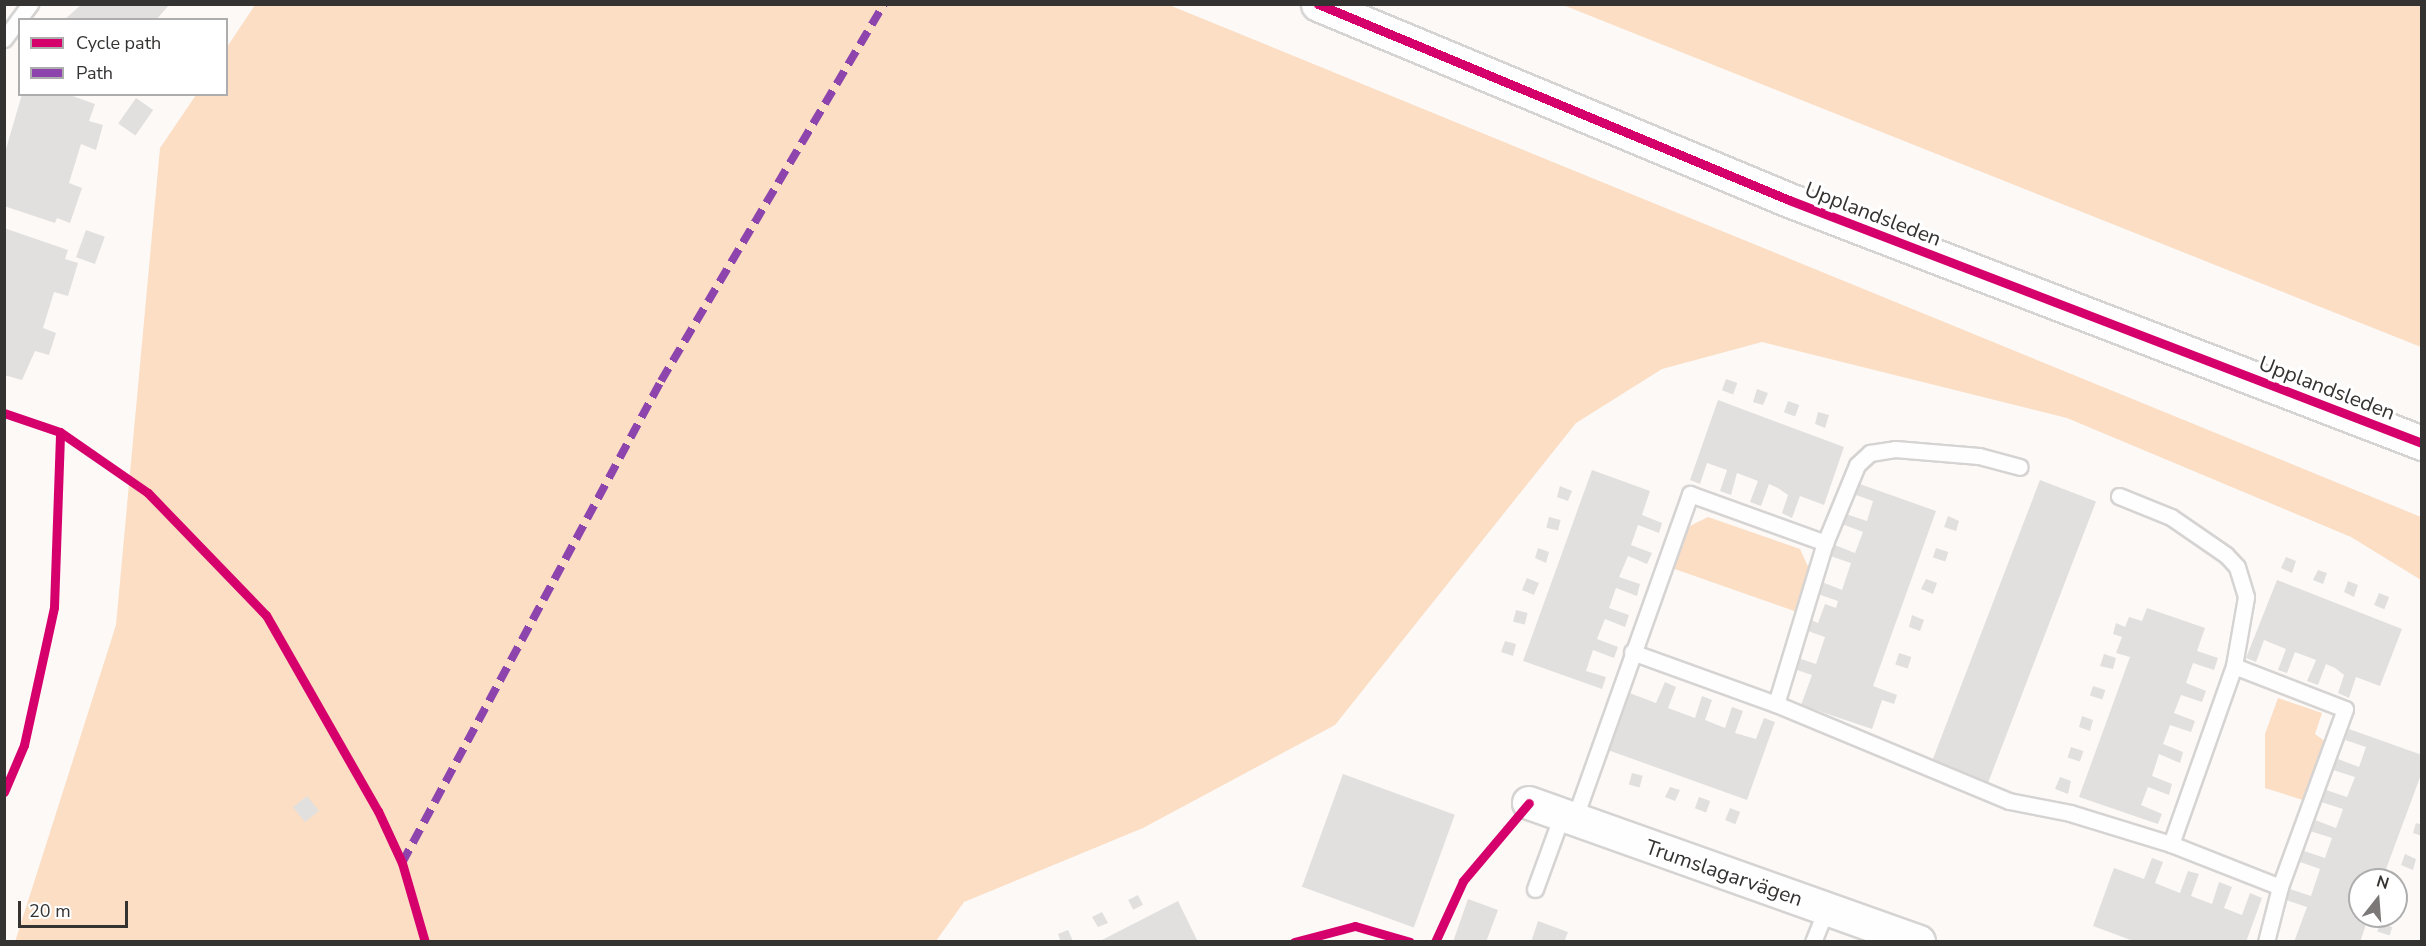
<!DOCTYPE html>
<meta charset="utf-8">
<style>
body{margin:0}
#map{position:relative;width:2426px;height:946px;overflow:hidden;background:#fcf9f7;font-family:"Nunito Sans",sans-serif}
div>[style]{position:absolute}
.green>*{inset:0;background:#fbdec4}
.building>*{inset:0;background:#e2e0de;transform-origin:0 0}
.roads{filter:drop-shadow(2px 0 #d6d4d3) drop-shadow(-2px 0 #d6d4d3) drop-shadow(0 2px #d6d4d3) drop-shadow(0 -2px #d6d4d3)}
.service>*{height:15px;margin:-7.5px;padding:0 7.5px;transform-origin:7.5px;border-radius:7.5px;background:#fffefe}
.minor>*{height:32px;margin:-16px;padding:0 16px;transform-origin:16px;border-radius:16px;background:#fffefe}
.tertiary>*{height:33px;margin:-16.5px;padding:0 16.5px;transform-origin:16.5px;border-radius:16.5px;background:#fffefe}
.quiet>*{height:8px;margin-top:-4px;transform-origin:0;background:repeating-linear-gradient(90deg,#8e44ad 0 15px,transparent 0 23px)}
.cycleway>*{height:9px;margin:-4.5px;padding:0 4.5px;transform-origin:4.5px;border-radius:4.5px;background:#d6006c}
span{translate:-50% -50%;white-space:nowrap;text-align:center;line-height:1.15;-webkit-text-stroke:6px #fff;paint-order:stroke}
.street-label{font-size:21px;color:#353332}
.frame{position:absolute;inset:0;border:6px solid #353332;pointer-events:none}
.legend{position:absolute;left:18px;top:18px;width:210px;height:78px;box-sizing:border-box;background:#fff;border:2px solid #aeadad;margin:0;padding:8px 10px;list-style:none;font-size:18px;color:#353332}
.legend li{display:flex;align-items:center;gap:12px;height:30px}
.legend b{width:30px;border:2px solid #aeadad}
.north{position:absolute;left:2348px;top:868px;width:60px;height:60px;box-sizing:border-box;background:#fff;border:2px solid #aeadad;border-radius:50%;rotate:17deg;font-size:16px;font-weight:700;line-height:24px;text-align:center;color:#353332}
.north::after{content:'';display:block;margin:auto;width:21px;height:27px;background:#7b7877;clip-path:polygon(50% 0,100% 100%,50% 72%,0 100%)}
.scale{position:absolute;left:18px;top:901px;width:110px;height:27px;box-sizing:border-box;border:3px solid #353332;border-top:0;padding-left:8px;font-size:18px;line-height:21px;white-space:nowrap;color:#353332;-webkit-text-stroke:4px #fff;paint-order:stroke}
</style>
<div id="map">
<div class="green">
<div style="clip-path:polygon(255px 5px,1169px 5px,2421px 517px,2421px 580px,2351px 537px,2067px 418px,1762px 342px,1662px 369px,1576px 423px,1335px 725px,1143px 828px,964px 902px,936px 941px,15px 942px,116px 625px,160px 148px,196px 95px,226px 94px,227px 47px)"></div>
<div style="clip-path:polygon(1563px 5px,2421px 5px,2421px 347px)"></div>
<div style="clip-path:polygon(1708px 517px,1800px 549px,1810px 571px,1797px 612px,1669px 567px,1686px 528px)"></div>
<div style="clip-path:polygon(2278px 698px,2322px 713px,2315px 734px,2326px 742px,2306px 801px,2265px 788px,2265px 734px)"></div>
</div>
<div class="building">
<div style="clip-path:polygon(82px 4px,86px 5px,170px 4px,156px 20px,64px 20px)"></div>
<div style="clip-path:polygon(22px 94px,67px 94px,95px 104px,89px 121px,103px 125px,96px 150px,81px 144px,69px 183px,82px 188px,70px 223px,57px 218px,55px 223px,4px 206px,4px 156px)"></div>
<div style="left:136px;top:98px;width:21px;height:31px;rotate:35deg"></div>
<div style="clip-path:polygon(4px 228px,68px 250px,65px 259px,78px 263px,68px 296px,54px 292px,43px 328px,56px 333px,49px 355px,35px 351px,22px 380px,4px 375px)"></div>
<div style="left:86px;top:230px;width:20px;height:29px;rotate:20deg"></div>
<div style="left:1726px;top:379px;width:12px;height:12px;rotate:20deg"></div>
<div style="clip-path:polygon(1757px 389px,1768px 393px,1763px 405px,1753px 402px)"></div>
<div style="clip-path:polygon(1718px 400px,1844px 447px,1824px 505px,1800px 496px,1792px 518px,1782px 513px,1788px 495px,1778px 488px,1769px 484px,1761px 506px,1750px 502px,1758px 481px,1737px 473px,1731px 495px,1720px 491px,1727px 470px,1707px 463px,1700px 484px,1690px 480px)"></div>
<div style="left:1788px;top:401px;width:12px;height:12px;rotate:20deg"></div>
<div style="clip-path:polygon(1818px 412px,1829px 415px,1825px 428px,1815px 424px)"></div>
<div style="clip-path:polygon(1592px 470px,1650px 491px,1642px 515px,1662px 523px,1659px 533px,1638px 525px,1631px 545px,1652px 553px,1647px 564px,1628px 556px,1619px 577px,1640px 584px,1637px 596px,1616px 588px,1609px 608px,1629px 615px,1625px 627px,1605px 619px,1597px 639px,1618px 647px,1614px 658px,1593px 650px,1586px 671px,1606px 677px,1602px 689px,1523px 661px)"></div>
<div style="left:2040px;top:480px;width:60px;height:306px;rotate:21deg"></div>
<div style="clip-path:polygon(1857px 483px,1936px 511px,1873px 686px,1897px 695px,1894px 704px,1882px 700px,1872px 729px,1801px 705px,1812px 675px,1791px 668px,1795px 657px,1816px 664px,1825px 637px,1805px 630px,1809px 619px,1818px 623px,1825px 604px,1836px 608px,1838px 601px,1818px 594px,1822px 582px,1842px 590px,1851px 563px,1830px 556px,1835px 545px,1855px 553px,1863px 532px,1842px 524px,1846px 514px,1867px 521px,1873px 501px,1853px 494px)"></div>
<div style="clip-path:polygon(1560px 486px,1572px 491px,1568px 501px,1557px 497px)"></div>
<div style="clip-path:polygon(1948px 516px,1959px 521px,1956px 531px,1944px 527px)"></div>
<div style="left:1549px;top:517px;width:12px;height:11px;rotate:14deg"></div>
<div style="clip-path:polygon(1538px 548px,1549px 552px,1546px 563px,1535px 558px)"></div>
<div style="left:1936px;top:548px;width:13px;height:10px;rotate:18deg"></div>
<div style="clip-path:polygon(2286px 557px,2296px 561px,2292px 573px,2281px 568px)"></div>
<div style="clip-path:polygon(2318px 570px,2327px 573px,2323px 584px,2313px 580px)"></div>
<div style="left:1527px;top:578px;width:13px;height:13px;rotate:23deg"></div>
<div style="clip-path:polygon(1926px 579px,1937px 583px,1933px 594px,1921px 589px)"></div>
<div style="clip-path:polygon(2277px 580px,2402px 629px,2380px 686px,2356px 677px,2349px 698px,2338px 693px,2344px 675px,2335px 668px,2326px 664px,2318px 685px,2307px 681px,2316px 660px,2295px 652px,2287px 673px,2278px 670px,2286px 649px,2264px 640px,2256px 662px,2246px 658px)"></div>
<div style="clip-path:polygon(2348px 581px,2358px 585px,2354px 597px,2344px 592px)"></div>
<div style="left:2379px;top:593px;width:11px;height:13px;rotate:22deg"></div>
<div style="clip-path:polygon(2147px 608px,2205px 628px,2197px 651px,2218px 658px,2214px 670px,2193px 663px,2186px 683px,2206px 691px,2202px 702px,2181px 695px,2174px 713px,2195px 721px,2191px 732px,2170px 725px,2163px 744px,2183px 752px,2180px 763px,2159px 754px,2152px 776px,2172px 784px,2169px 795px,2148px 787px,2141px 805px,2162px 814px,2158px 824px,2079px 797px,2130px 657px,2116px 653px,2122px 637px,2113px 634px,2116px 623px,2125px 627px,2129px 617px,2142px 621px)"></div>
<div style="left:1516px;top:610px;width:12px;height:12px;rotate:14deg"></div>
<div style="clip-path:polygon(1912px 615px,1924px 620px,1920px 631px,1909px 627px)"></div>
<div style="clip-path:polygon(1505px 641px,1516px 644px,1513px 656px,1501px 652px)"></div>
<div style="left:1899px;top:653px;width:13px;height:12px;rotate:18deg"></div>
<div style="clip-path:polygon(2104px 654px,2116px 658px,2113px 669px,2100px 666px)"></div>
<div style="clip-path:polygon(1665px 682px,1676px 687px,1668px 708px,1695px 718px,1702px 696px,1712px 700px,1705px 720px,1725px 728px,1732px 707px,1743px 711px,1735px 733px,1756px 739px,1764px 718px,1775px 722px,1747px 800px,1605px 749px,1627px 692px,1656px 703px)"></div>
<div style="left:2093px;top:686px;width:13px;height:10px;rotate:18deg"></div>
<div style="clip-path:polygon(2082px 716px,2093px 720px,2090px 731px,2079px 727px)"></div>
<div style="clip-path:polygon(2349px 729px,2422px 755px,2422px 772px,2382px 880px,2360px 880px,2360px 916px,2369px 916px,2360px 942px,2294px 942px,2307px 907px,2286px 900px,2290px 889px,2311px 896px,2320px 869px,2300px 862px,2304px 851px,2325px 858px,2332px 838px,2310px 831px,2315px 820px,2336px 828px,2343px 809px,2321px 802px,2326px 790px,2347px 797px,2355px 777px,2333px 770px,2338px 759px,2359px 767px,2366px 747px,2345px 740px)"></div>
<div style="left:2071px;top:747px;width:13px;height:11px;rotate:18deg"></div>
<div style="left:1632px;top:773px;width:11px;height:12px;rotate:15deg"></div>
<div style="left:1343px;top:774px;width:119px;height:120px;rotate:20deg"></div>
<div style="clip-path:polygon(2060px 777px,2071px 781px,2068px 794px,2055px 789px)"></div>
<div style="clip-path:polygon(1670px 787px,1680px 790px,1675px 801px,1665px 797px)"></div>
<div style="left:307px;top:796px;width:19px;height:18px;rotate:51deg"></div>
<div style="left:1699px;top:797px;width:12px;height:12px;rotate:20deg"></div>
<div style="left:1730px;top:808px;width:11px;height:13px;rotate:22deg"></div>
<div style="clip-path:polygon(2416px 823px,2422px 825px,2422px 836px,2413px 833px)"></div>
<div style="clip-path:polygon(2405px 854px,2416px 859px,2413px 870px,2401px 865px)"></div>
<div style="clip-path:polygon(2152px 858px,2163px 862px,2155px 883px,2180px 893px,2188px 871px,2199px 874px,2191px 896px,2212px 904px,2219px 882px,2232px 887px,2224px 908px,2242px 915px,2250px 893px,2262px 898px,2246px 942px,2136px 942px,2093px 926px,2114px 868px,2144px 879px)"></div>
<div style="clip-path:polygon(2396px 886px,2406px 889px,2402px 900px,2396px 898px)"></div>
<div style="left:1138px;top:895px;width:11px;height:11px;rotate:63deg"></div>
<div style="clip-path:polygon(1468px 899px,1498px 910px,1486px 942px,1453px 942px)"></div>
<div style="clip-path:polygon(1178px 901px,1198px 942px,1098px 942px)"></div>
<div style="clip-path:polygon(1102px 912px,1108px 923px,1098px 927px,1092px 917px)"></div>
<div style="clip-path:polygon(1538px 921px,1568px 932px,1564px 942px,1531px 942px)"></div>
<div style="left:2380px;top:923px;width:13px;height:9px;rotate:18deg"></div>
<div style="clip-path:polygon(1068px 930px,1073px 941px,1061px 942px,1058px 934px)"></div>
</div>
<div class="roads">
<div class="service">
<div style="left:4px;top:39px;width:44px;rotate:-53.4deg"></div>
<div style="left:2119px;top:496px;width:56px;rotate:22deg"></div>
<div style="left:2171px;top:517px;width:67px;rotate:34.6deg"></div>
<div style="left:2226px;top:555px;width:16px;rotate:47deg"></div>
<div style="left:2237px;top:567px;width:31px;rotate:73deg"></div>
<div style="left:2246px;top:597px;width:70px;rotate:99.9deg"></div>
<div style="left:2234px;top:666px;width:189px;rotate:109.5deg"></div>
<div style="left:1632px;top:652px;width:153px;rotate:19.9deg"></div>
<div style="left:1776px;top:704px;width:252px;rotate:22.6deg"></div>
<div style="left:2009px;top:801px;width:62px;rotate:11.1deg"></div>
<div style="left:2070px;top:813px;width:106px;rotate:17.1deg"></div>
<div style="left:2171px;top:844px;width:117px;rotate:21.5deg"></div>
<div style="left:2234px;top:666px;width:119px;rotate:21.2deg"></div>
<div style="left:2345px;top:709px;width:189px;rotate:110.1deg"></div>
<div style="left:2280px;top:887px;width:57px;rotate:104.3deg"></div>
<div style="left:1776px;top:704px;width:168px;rotate:-73.1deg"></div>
<div style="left:1825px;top:543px;width:84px;rotate:-67.7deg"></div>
<div style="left:1857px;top:465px;width:18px;rotate:-43deg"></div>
<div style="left:1870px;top:453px;width:25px;rotate:-9deg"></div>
<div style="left:1895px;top:449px;width:84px;rotate:4.8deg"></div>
<div style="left:1979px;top:456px;width:42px;rotate:15deg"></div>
<div style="left:1574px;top:820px;width:346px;rotate:-70.4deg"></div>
<div style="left:1690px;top:494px;width:144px;rotate:19.9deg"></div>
<div style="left:1535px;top:889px;width:79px;rotate:-70deg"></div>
<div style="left:1813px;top:942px;width:35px;rotate:-68deg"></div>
</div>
<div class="minor">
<div style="left:1529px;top:803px;width:414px;rotate:19.6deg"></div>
</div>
<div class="tertiary">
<div style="left:1318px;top:4px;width:510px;rotate:22.59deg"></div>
<div style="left:1789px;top:200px;width:678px;rotate:21deg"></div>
</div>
</div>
<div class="quiet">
<div style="left:402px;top:863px;width:547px;rotate:-61.75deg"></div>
<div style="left:661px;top:381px;width:438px;rotate:-59.4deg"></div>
</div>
<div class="cycleway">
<div style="left:1318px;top:4px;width:510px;rotate:22.59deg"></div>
<div style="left:1789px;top:200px;width:678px;rotate:21deg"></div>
<div style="left:4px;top:413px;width:59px;rotate:18.7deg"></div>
<div style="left:60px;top:432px;width:107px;rotate:34.7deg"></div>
<div style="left:148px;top:493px;width:170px;rotate:46deg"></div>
<div style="left:266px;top:615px;width:226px;rotate:60.3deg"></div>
<div style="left:378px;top:811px;width:57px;rotate:65.2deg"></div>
<div style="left:402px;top:863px;width:82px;rotate:73.8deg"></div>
<div style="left:4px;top:792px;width:51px;rotate:-66.9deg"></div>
<div style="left:24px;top:745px;width:141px;rotate:-77.7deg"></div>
<div style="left:54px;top:607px;width:175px;rotate:-88deg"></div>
<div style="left:1294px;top:942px;width:63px;rotate:-14.7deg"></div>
<div style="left:1355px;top:926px;width:57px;rotate:16.2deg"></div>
<div style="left:1435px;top:942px;width:67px;rotate:-65.3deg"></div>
<div style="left:1463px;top:881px;width:102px;rotate:-49.8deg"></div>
</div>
<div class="street-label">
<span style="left:1873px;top:214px;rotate:21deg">Upplandsleden</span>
<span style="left:2327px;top:388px;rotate:21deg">Upplandsleden</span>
<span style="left:1724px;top:873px;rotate:19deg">Trumslagarvägen</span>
</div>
<div class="frame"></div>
<ul class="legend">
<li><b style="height:8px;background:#d6006c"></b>Cycle path</li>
<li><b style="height:8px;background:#8e44ad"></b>Path</li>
</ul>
<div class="north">N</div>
<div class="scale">20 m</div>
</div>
